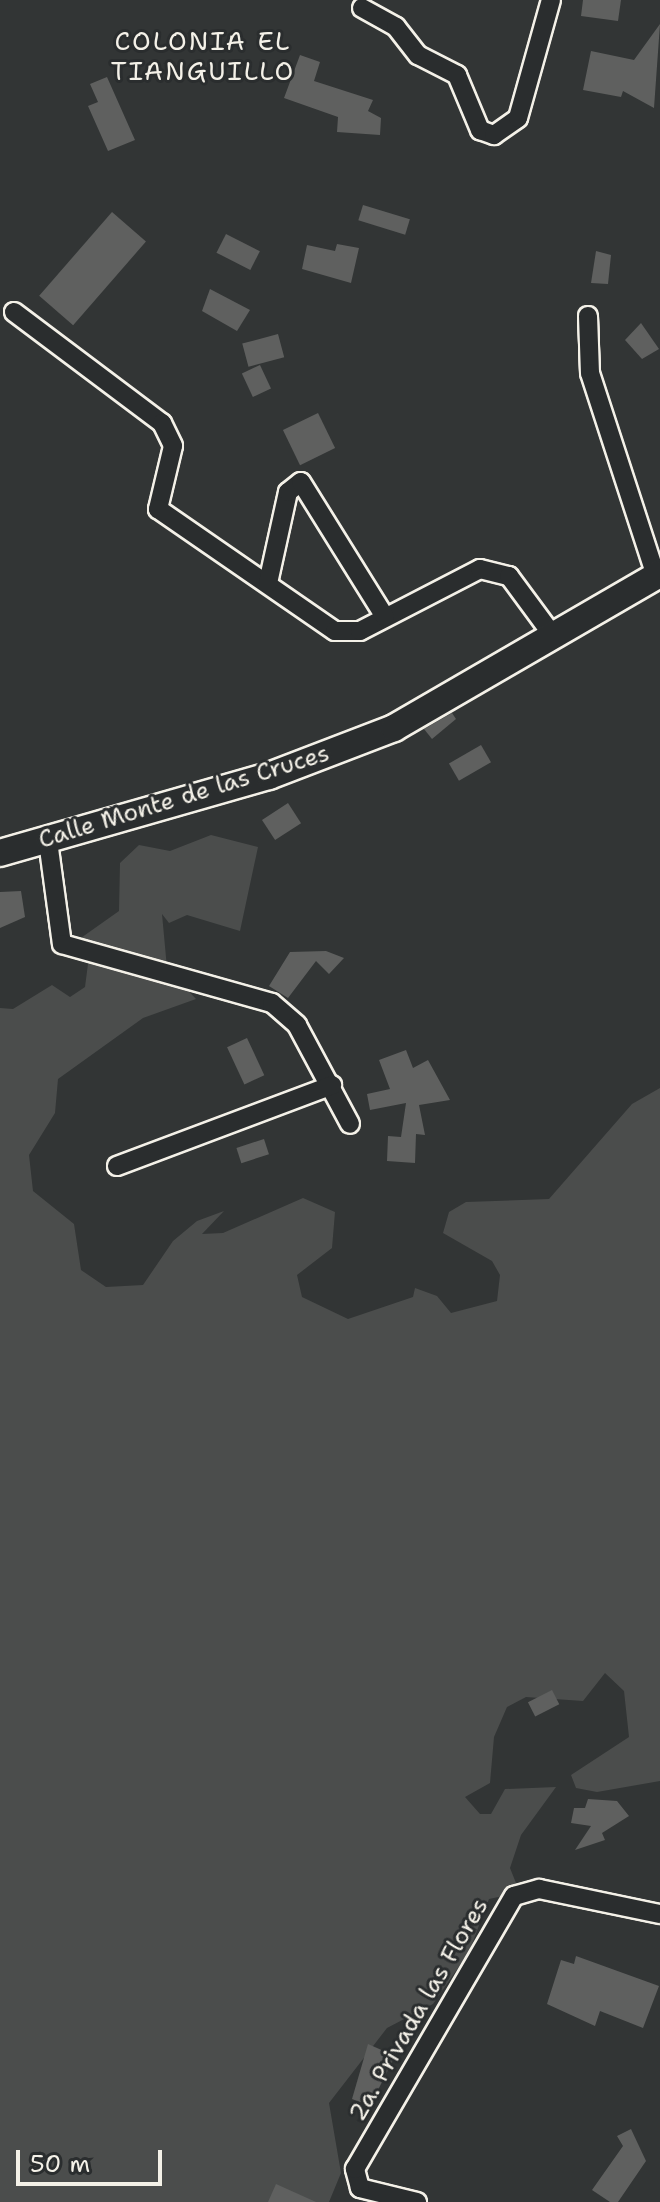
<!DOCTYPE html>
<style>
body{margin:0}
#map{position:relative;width:660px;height:2202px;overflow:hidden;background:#323535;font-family:"Shantell Sans",sans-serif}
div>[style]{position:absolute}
.green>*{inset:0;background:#4b4d4c}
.building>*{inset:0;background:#5f605f;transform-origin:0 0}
.roads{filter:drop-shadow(2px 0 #f4f1e8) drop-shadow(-2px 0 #f4f1e8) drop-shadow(0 2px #f4f1e8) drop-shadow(0 -2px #f4f1e8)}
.street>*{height:18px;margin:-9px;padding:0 9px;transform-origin:9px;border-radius:9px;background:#2a2d2e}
.secondary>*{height:26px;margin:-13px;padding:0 13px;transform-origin:13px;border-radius:13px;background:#2a2d2e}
span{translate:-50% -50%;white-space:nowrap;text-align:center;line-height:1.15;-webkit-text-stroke:6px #2a2d2e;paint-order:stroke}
.street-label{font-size:24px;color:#f4f1e8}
.neighbourhood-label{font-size:26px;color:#f4f1e8;letter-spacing:2px}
.scale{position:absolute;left:16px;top:2150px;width:146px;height:36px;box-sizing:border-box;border:4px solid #f4f1e8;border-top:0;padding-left:10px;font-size:24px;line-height:28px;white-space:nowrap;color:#f4f1e8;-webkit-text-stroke:6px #2a2d2e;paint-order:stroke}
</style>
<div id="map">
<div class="green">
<div style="clip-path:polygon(211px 835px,258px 847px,240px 931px,187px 915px,169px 923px,162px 914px,167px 968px,196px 999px,143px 1018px,58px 1079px,55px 1113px,29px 1155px,33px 1191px,74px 1224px,81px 1270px,106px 1287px,143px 1285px,173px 1241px,197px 1221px,224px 1211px,202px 1234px,223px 1233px,303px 1198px,335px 1212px,332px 1248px,297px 1275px,302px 1297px,348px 1319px,413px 1297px,415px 1288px,437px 1296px,451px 1313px,497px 1301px,500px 1275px,492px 1261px,443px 1233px,449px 1212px,466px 1202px,549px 1199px,632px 1104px,660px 1088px,660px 1781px,597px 1792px,576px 1788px,571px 1775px,629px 1737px,624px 1691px,605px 1673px,583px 1701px,526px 1697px,507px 1707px,494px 1737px,490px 1783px,465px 1797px,480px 1814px,491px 1814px,505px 1789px,556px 1787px,521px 1835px,510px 1868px,516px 1883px,508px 1895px,489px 1899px,469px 1952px,433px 2004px,387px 2028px,329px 2103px,341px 2173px,329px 2202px,0 2202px,0 1008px,13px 1009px,52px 985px,70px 997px,85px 987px,89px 956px,78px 940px,119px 911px,120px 863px,139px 845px,170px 851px)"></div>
</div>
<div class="building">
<div style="clip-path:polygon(583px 0,621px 0,618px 21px,581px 16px)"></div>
<div style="clip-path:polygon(660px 24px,654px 108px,623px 91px,621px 97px,583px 90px,591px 51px,634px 60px)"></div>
<div style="clip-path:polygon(300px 55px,320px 62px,314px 81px,373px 100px,368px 111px,381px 118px,380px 135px,337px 132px,338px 117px,284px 98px)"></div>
<div style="clip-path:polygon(107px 77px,135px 140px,108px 151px,88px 106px,98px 102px,90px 84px)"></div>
<div style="left:363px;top:205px;width:49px;height:16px;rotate:17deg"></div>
<div style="left:112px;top:212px;width:45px;height:111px;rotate:41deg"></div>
<div style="left:226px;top:234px;width:38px;height:21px;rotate:27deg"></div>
<div style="clip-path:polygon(337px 244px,359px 248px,351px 283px,302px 269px,307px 245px,335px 251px)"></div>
<div style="clip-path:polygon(596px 251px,611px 255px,608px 284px,591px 283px)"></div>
<div style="clip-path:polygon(210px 289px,250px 310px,237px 331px,202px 311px)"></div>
<div style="clip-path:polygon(641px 323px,659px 349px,642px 359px,625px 340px)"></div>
<div style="left:278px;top:334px;width:24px;height:37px;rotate:75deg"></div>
<div style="left:260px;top:365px;width:26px;height:20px;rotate:65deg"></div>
<div style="left:318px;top:413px;width:39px;height:39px;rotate:64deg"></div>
<div style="clip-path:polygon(452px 713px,456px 719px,432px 739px,424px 729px)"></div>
<div style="left:481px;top:745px;width:20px;height:37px;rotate:60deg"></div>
<div style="left:288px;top:803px;width:24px;height:31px;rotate:57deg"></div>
<div style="clip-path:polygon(21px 891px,25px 917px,0 928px,0 892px)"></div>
<div style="clip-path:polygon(326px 951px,344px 958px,329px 974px,316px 961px,288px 998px,269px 986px,290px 952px)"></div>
<div style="left:247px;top:1038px;width:41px;height:22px;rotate:65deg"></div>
<div style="clip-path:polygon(406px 1050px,413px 1068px,428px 1060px,450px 1100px,419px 1105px,425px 1135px,416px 1134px,415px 1163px,387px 1161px,388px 1136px,401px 1137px,406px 1103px,370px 1110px,367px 1094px,390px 1089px,379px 1060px)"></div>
<div style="left:264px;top:1139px;width:16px;height:29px;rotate:72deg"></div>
<div style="left:552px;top:1690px;width:16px;height:27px;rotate:63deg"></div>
<div style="clip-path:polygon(588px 1799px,617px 1801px,629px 1816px,602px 1833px,605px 1840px,575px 1850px,591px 1826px,571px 1823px,574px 1808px,585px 1808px)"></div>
<div style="clip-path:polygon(576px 1956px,659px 1986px,643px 2028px,600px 2011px,595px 2026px,547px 2004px,561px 1960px,574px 1964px)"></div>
<div style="clip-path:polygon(368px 2044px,395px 2056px,370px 2106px,352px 2099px)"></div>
<div style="clip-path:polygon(631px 2129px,646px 2161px,618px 2202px,610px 2202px,592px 2190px,623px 2146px,617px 2136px)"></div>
<div style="clip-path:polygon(276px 2184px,316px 2202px,268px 2202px)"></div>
</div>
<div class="roads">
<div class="street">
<div style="left:362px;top:8px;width:39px;rotate:29deg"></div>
<div style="left:396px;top:27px;width:36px;rotate:52deg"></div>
<div style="left:418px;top:55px;width:44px;rotate:27.1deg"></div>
<div style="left:457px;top:75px;width:60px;rotate:67.3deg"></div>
<div style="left:480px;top:130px;width:15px;rotate:20deg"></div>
<div style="left:494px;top:135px;width:29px;rotate:-35deg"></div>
<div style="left:518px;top:118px;width:123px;rotate:-74.4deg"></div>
<div style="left:14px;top:312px;width:185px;rotate:36.9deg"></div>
<div style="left:162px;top:423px;width:25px;rotate:64deg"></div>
<div style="left:173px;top:446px;width:65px;rotate:103.4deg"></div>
<div style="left:158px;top:509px;width:215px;rotate:34.6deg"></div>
<div style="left:335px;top:631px;width:25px"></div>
<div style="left:360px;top:631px;width:135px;rotate:-27.3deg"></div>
<div style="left:480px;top:569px;width:30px;rotate:14deg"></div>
<div style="left:509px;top:576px;width:71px;rotate:53.6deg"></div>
<div style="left:588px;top:316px;width:57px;rotate:88deg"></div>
<div style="left:590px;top:373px;width:213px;rotate:72deg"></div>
<div style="left:268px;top:583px;width:93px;rotate:-77.6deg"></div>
<div style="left:288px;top:492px;width:16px;rotate:-38deg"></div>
<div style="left:301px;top:482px;width:159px;rotate:58.1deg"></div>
<div style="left:48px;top:841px;width:104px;rotate:82.3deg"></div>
<div style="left:62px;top:944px;width:218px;rotate:15.7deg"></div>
<div style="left:272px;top:1003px;width:33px;rotate:41deg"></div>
<div style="left:297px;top:1025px;width:112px;rotate:61.8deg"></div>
<div style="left:117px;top:1166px;width:230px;rotate:-20.6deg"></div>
<div style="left:417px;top:2202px;width:59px;rotate:-166.2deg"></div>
<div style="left:360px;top:2188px;width:20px;rotate:-105deg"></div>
<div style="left:355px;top:2169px;width:316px;rotate:-59.8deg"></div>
<div style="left:514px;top:1896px;width:26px;rotate:-16deg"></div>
<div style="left:539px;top:1889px;width:124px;rotate:11.7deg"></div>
</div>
<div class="secondary">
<div style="left:0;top:853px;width:280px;rotate:-16deg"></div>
<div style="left:269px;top:776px;width:134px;rotate:-21deg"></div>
<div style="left:394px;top:728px;width:307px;rotate:-30.1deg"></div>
</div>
</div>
<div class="street-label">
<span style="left:184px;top:797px;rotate:-17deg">Calle Monte de las Cruces</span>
<span style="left:419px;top:2010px;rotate:-60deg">2a. Privada las Flores</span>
</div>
<div class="neighbourhood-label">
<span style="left:203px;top:56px">COLONIA EL<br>TIANGUILLO</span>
</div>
<div class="scale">50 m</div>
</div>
